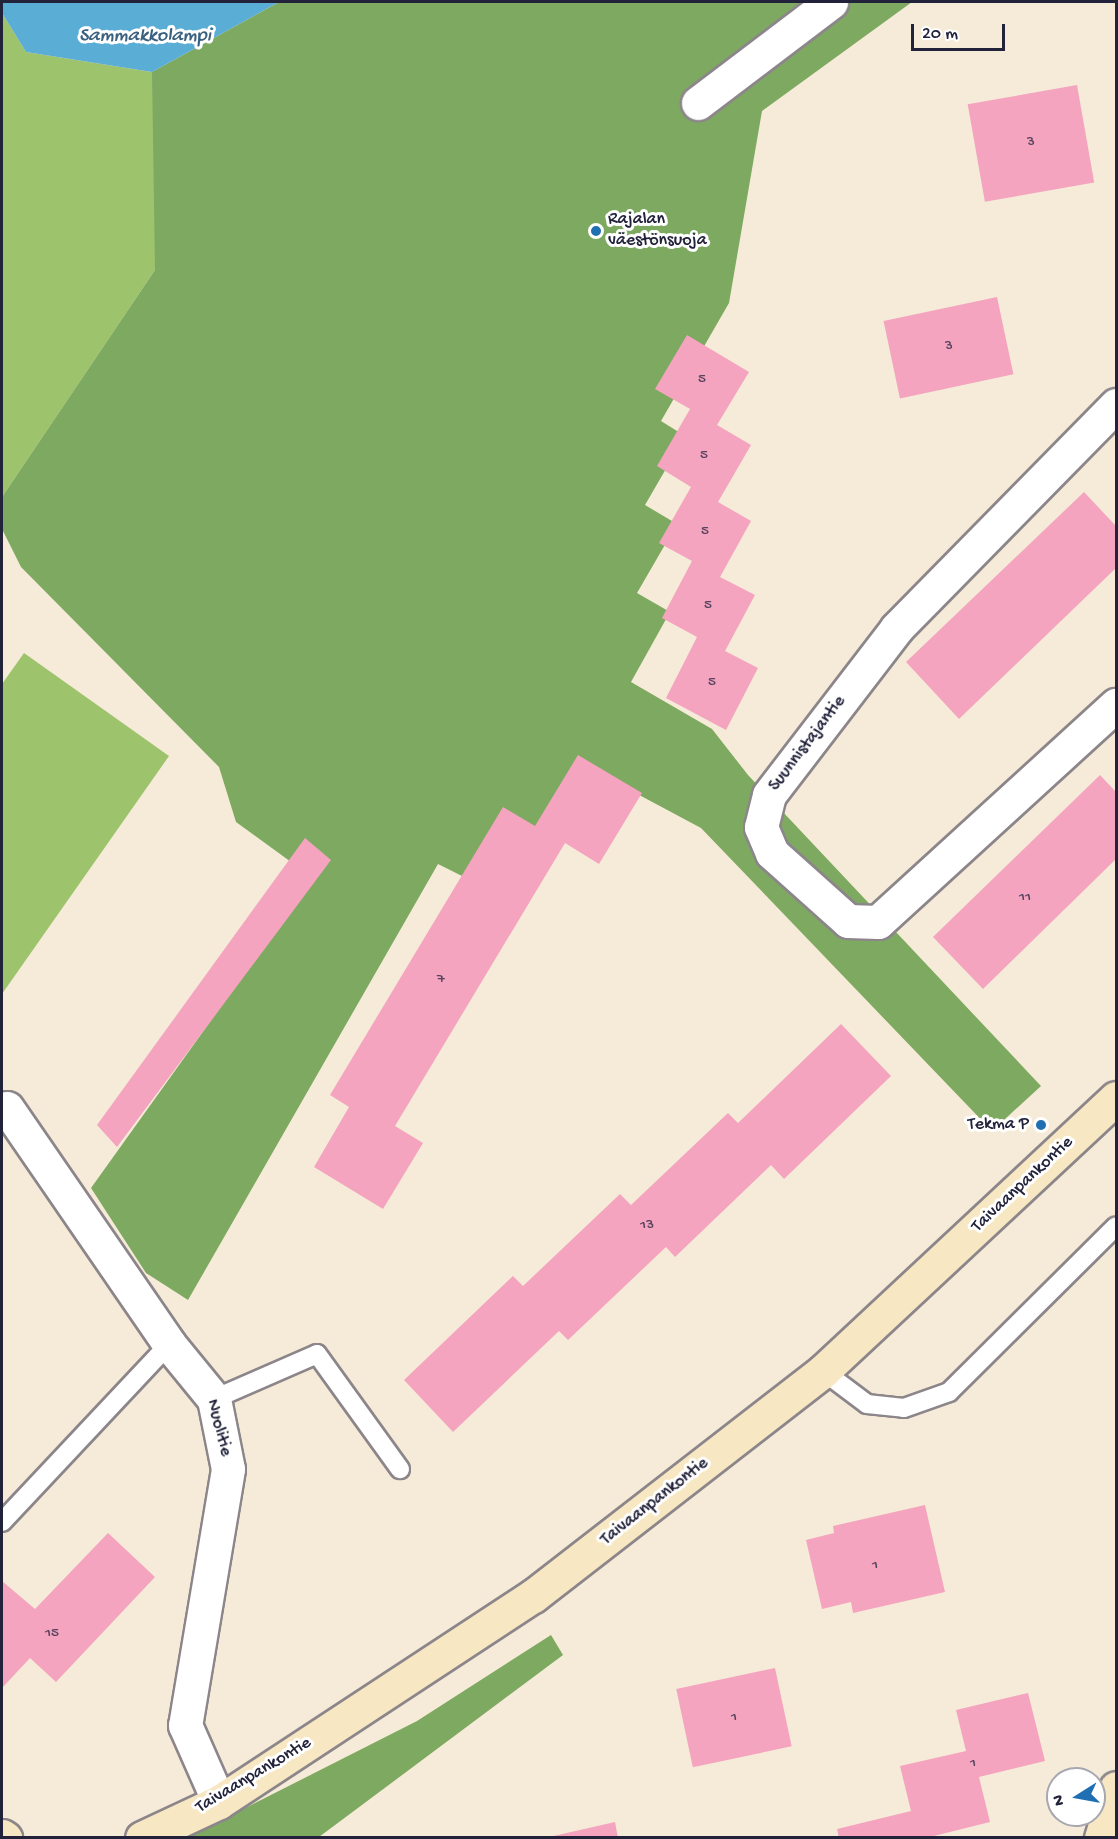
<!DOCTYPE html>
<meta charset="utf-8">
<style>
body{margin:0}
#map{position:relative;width:1118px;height:1839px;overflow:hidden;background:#f6ebd8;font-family:"Gochi Hand",sans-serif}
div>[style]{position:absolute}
.green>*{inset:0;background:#9ec36d}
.forest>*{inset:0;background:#7ea960}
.water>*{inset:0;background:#5aaed6}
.building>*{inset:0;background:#f4a4bf;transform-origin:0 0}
.roads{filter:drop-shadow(2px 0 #8c868a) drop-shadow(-2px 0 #8c868a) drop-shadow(0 2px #8c868a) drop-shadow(0 -2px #8c868a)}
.lane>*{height:18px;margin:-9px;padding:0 9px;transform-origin:9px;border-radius:9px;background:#fff}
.street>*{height:33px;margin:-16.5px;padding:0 16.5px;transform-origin:16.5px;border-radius:16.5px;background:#fff}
.secondary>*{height:33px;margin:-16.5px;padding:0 16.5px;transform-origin:16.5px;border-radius:16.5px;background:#f7e8c3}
.dots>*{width:16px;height:16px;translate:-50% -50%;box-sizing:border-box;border:3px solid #fff;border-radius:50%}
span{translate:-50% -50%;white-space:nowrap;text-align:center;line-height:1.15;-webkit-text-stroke:6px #fff;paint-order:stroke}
.number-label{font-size:15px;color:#56425c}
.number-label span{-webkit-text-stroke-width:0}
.poi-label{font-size:18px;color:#22223b}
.left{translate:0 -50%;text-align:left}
.right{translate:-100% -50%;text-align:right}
.street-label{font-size:18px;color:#22223b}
.water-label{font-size:20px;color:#3b6181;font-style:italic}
.frame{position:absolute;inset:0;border:3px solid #22223b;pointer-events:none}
.north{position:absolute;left:1046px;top:1767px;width:60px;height:60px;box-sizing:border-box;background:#fff;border:2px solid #a7a7b1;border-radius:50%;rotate:259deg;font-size:16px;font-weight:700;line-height:24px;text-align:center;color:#22223b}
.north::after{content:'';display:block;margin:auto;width:21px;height:27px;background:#1f6fb2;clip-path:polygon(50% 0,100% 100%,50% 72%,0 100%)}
.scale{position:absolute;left:911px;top:24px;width:94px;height:27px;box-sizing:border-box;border:3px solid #22223b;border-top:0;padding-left:8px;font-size:18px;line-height:21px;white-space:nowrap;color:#22223b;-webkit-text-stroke:4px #fff;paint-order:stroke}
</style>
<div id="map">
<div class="green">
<div style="clip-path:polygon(292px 2px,155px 270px,2px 497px,2px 13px,26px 52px,152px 72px)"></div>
<div style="clip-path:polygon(24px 653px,169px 756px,2px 994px,2px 684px)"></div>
</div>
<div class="forest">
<div style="clip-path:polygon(279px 2px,912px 2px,762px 111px,729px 303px,661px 421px,685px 436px,645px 505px,677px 524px,637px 593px,670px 612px,631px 682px,712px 729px,748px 775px,1041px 1086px,992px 1131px,701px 828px,583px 765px,544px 832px,472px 881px,438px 864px,188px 1300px,146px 1273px,91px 1188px,313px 878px,236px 822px,219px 767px,21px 567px,2px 529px,2px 497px,155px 270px,152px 72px)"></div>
<div style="clip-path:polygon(551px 1635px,563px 1655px,319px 1837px,188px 1837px,417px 1721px)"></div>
</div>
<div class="water">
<div style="clip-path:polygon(2px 2px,279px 2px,152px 72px,26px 52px,2px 13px)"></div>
</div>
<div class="building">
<div style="left:1077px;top:85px;width:99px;height:111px;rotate:80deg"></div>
<div style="left:997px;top:297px;width:79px;height:116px;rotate:78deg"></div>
<div style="clip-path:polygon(687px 335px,749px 372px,717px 425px,751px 445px,718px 502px,751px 521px,720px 577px,755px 595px,725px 651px,758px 668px,726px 730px,666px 698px,697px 637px,662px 618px,692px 561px,659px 543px,691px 487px,657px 466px,690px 409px,655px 389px)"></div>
<div style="clip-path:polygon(1084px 492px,1116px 526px,1116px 568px,959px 719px,906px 662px)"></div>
<div style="clip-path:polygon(578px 755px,642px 793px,599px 864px,565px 843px,395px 1126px,423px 1143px,383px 1209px,314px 1167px,349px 1107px,330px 1095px,503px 807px,535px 826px)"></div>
<div style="clip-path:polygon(1100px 775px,1116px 792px,1116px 859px,983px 989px,933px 937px)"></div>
<div style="clip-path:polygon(305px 838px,331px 860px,117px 1147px,97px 1125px)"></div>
<div style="clip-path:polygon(841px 1024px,891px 1076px,784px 1179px,771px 1165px,675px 1257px,666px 1247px,568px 1340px,559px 1331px,453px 1432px,404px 1380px,513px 1276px,523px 1286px,620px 1194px,631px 1205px,728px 1113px,738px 1123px)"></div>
<div style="clip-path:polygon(925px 1505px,945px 1592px,853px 1613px,851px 1602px,822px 1609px,806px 1540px,834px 1533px,833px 1526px)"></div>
<div style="clip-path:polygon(108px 1533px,155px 1577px,56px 1682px,30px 1658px,2px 1688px,2px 1581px,35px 1609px)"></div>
<div style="left:775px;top:1668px;width:80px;height:101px;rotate:78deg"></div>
<div style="clip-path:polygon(1028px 1693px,1045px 1761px,979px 1777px,990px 1822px,926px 1838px,839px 1838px,837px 1829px,911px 1811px,900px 1766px,966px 1751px,956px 1710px)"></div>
<div style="clip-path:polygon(615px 1822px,618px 1838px,549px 1838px,549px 1837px)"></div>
</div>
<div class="roads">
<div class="lane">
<div style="left:823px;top:1371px;width:55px;rotate:36.9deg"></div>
<div style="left:867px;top:1404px;width:37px;rotate:6deg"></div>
<div style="left:904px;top:1408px;width:48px;rotate:-19.6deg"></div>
<div style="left:949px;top:1392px;width:235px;rotate:-44.8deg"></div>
<div style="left:214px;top:1399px;width:112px;rotate:-23.6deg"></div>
<div style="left:317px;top:1354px;width:142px;rotate:54.2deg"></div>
<div style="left:2px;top:1522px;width:244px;rotate:-46.8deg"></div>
</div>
<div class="street">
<div style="left:698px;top:103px;width:167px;rotate:-37.2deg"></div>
<div style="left:1116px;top:405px;width:313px;rotate:134.5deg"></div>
<div style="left:897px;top:628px;width:210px;rotate:127.5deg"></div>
<div style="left:769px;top:795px;width:33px;rotate:104deg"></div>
<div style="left:761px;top:827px;width:28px;rotate:67deg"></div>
<div style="left:772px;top:853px;width:102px;rotate:41.8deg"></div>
<div style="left:848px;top:921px;width:30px;rotate:2deg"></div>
<div style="left:878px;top:922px;width:322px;rotate:-42.4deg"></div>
<div style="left:7px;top:1108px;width:286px;rotate:55.5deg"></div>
<div style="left:169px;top:1344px;width:71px;rotate:50.7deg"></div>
<div style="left:214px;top:1399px;width:71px;rotate:78.7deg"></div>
<div style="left:228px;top:1469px;width:260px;rotate:99.5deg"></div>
<div style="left:185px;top:1725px;width:84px;rotate:66.2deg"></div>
</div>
<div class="secondary">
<div style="left:2px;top:1836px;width:4px;rotate:34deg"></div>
<div style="left:142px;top:1838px;width:85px;rotate:-25.1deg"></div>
<div style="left:219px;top:1802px;width:376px;rotate:-33.3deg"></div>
<div style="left:533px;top:1596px;width:367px;rotate:-37.8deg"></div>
<div style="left:823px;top:1371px;width:400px;rotate:-43deg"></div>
<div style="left:1101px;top:1838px;width:52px;rotate:-73.3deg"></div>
</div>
</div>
<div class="dots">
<div style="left:596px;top:231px;background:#1f6fb2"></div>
<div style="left:1041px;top:1125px;background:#1f6fb2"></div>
</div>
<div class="number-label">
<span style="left:1031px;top:143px">3</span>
<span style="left:949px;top:347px">3</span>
<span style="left:702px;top:380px">5</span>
<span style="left:704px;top:456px">5</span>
<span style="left:705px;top:532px">5</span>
<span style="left:708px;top:606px">5</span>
<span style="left:712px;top:683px">5</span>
<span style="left:1025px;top:898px">11</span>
<span style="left:441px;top:980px">7</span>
<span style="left:647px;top:1226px">13</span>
<span style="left:875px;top:1566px">1</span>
<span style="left:52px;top:1634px">15</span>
<span style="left:734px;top:1718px">1</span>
<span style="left:973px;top:1764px">1</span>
</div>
<div class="poi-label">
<span class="left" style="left:608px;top:231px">Rajalan<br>väestönsuoja</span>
<span class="right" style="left:1029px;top:1125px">Tekma P</span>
</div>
<div class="street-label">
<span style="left:808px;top:744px;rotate:-53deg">Suunnistajantie</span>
<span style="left:1023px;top:1185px;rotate:-43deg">Taivaanpankontie</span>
<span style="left:218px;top:1428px;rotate:75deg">Nuolitie</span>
<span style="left:655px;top:1502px;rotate:-38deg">Taivaanpankontie</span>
<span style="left:254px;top:1776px;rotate:-31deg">Taivaanpankontie</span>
</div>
<div class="water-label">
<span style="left:145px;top:36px">Sammakkolampi</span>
</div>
<div class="frame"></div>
<div class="north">N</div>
<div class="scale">20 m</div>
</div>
